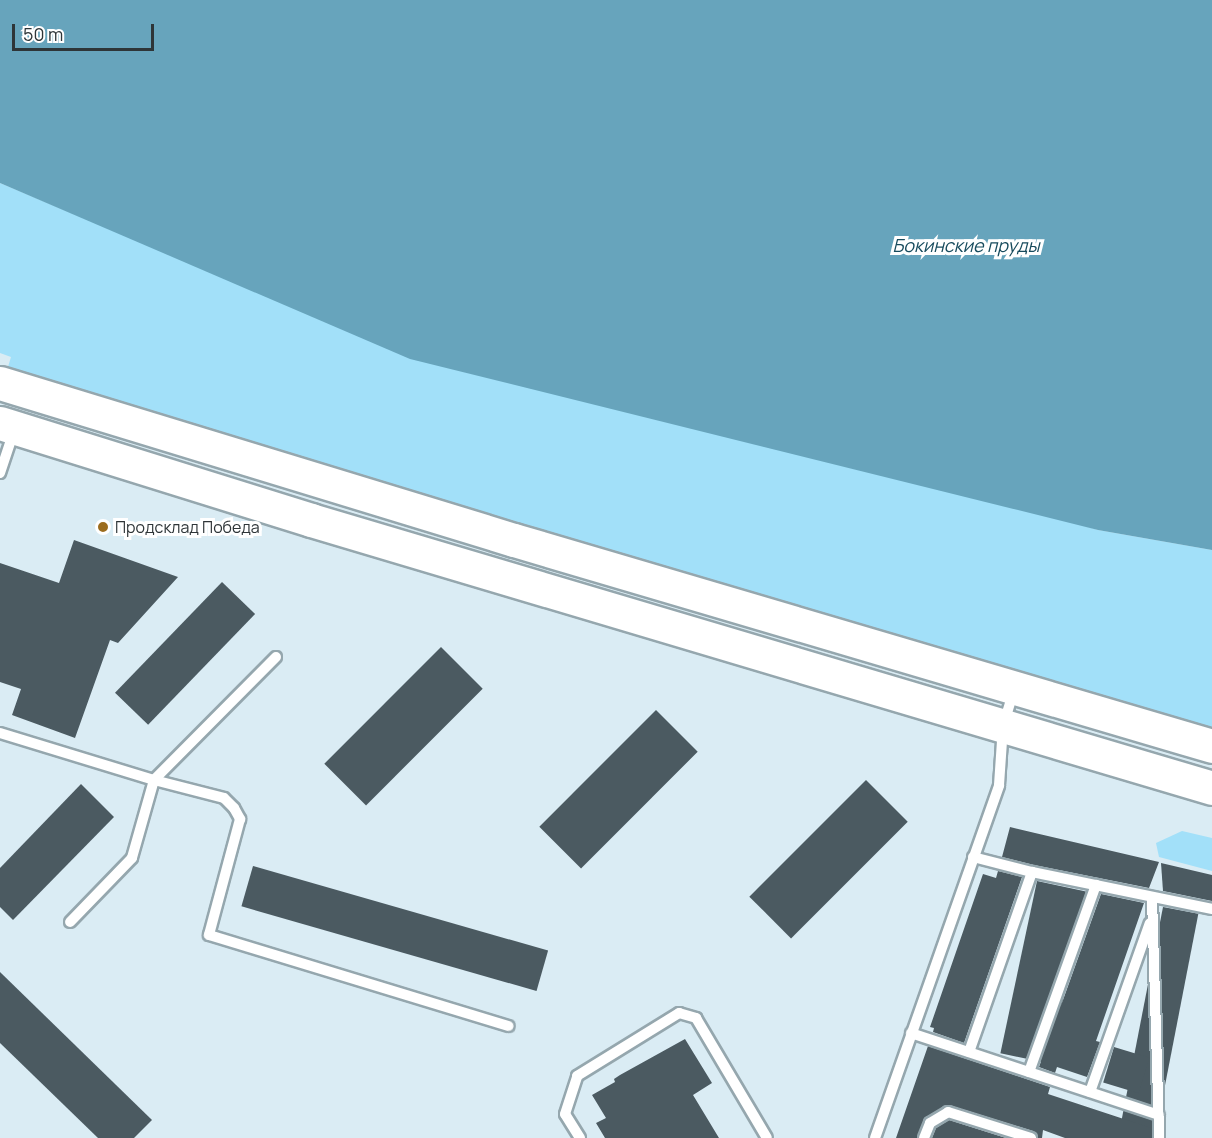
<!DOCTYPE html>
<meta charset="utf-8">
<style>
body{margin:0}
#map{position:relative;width:1212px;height:1138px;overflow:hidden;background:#daecf4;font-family:Manrope,sans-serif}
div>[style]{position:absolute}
.green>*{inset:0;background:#a2e0f9}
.water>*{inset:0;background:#67a4bc}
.building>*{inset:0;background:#4b5a61;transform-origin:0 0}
.roads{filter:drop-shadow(2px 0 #95a7ae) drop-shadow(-2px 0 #95a7ae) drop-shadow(0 2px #95a7ae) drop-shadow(0 -2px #95a7ae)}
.lane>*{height:10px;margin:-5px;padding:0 5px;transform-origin:5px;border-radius:5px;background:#fff}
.primary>*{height:33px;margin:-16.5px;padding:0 16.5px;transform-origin:16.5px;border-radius:16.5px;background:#fff}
.dots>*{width:16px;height:16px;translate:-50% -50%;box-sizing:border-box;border:3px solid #fff;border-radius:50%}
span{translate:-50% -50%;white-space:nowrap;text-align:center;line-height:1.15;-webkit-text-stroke:6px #fff;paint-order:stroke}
.poi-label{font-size:16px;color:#2e3538}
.left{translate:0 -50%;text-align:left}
.water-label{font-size:18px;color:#174b5d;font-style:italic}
.scale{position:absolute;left:12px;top:24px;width:142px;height:27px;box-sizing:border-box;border:3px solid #2e3538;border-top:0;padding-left:8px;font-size:18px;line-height:21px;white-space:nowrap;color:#2e3538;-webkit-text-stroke:4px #fff;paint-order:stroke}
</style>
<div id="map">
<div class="green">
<div style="clip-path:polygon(0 183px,69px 212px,1098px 530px,1212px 550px,1212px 730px,7px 370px,11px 357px,0 353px)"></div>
<div style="clip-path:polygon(1182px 831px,1212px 838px,1212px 871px,1159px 857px,1156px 843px)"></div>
</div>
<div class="water">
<div style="clip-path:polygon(0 0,1212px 0,1212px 550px,1098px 530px,410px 359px,0 183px)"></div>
</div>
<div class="building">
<div style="clip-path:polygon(74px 540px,178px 577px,118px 643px,110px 640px,75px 738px,12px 715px,21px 689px,0 682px,0 563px,59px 583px)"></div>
<div style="left:222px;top:582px;width:46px;height:154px;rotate:44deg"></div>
<div style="left:441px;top:647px;width:59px;height:165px;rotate:45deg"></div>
<div style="left:656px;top:710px;width:59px;height:165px;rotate:45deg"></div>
<div style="left:866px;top:780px;width:59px;height:165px;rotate:45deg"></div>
<div style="clip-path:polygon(81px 784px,114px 817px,13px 920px,0 907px,0 868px)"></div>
<div style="clip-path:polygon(1010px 827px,1035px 833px,1159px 862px,1149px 888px,1034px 865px,1002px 857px)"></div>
<div style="clip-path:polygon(1161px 863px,1212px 875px,1212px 901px,1163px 891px)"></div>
<div style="left:253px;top:866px;width:307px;height:42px;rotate:16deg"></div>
<div style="clip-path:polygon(998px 871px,1022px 877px,964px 1043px,933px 1032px,934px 1028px,930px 1027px,983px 874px,996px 878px)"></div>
<div style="left:1037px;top:881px;width:50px;height:176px;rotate:12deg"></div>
<div style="clip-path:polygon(1101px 894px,1144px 903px,1096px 1041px,1100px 1042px,1087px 1077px,1057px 1067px,1055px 1073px,1039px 1067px)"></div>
<div style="left:1163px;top:907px;width:36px;height:231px;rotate:11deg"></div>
<div style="clip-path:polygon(0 972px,152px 1120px,134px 1138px,98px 1138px,0 1043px)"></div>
<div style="clip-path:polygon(685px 1039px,712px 1083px,693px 1095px,719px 1138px,605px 1138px,596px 1123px,606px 1118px,592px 1095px,615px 1082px,614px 1079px,620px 1075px)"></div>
<div style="clip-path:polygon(928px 1046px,1050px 1087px,1048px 1094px,1151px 1128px,1151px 1138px,1065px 1138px,1043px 1130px,1042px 1138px,1038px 1138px,1033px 1131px,948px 1105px,926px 1117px,917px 1138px,896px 1138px)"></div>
<div style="left:1114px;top:1047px;width:37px;height:37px;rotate:17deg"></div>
<div style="clip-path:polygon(949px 1120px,1006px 1138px,932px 1138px,936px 1128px)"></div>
</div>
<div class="roads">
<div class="lane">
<div style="left:0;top:473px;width:44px;rotate:-71.6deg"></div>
<div style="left:276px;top:657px;width:173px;rotate:134.8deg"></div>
<div style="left:154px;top:780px;width:72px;rotate:14.4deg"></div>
<div style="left:224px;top:798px;width:14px;rotate:45deg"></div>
<div style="left:234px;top:808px;width:13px;rotate:61deg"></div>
<div style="left:240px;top:819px;width:120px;rotate:105deg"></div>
<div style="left:209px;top:935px;width:313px;rotate:16.9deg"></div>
<div style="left:0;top:733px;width:161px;rotate:17deg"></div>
<div style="left:154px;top:780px;width:81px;rotate:105.8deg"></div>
<div style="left:132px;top:858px;width:89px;rotate:134.1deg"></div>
<div style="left:973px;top:857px;width:61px;rotate:14.3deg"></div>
<div style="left:1032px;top:872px;width:184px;rotate:11.6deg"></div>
<div style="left:1152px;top:897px;width:241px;rotate:88.3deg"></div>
<div style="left:911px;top:1033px;width:261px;rotate:18.3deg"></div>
<div style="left:969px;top:1052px;width:191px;rotate:-70.7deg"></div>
<div style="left:1029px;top:1072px;width:199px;rotate:-70.3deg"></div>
<div style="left:1090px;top:1092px;width:179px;rotate:-70.5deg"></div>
<div style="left:580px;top:1138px;width:28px;rotate:-122deg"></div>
<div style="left:565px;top:1114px;width:40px;rotate:-72deg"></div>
<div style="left:577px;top:1076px;width:120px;rotate:-31.7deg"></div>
<div style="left:679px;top:1013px;width:18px;rotate:16deg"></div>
<div style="left:696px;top:1018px;width:139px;rotate:59.4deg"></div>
<div style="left:875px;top:1138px;width:374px;rotate:-70.6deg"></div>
<div style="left:999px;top:785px;width:59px;rotate:-86.1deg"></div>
<div style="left:1003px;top:726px;width:37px;rotate:-73deg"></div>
<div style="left:924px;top:1138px;width:16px;rotate:-68deg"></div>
<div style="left:930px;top:1123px;width:21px;rotate:-31deg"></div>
<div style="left:948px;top:1112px;width:87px;rotate:17.4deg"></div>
</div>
<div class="primary">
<div style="left:0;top:383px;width:537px;rotate:16.99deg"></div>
<div style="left:514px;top:540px;width:728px;rotate:16.44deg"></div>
<div style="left:0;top:423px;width:326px;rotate:17.3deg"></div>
<div style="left:311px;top:520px;width:940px;rotate:16.56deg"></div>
</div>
</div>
<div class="dots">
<div style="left:103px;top:527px;background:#9b6c1d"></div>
</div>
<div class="poi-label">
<span class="left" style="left:115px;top:527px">Продсклад Победа</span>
</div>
<div class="water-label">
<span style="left:966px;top:245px">Бокинские пруды</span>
</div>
<div class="scale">50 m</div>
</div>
